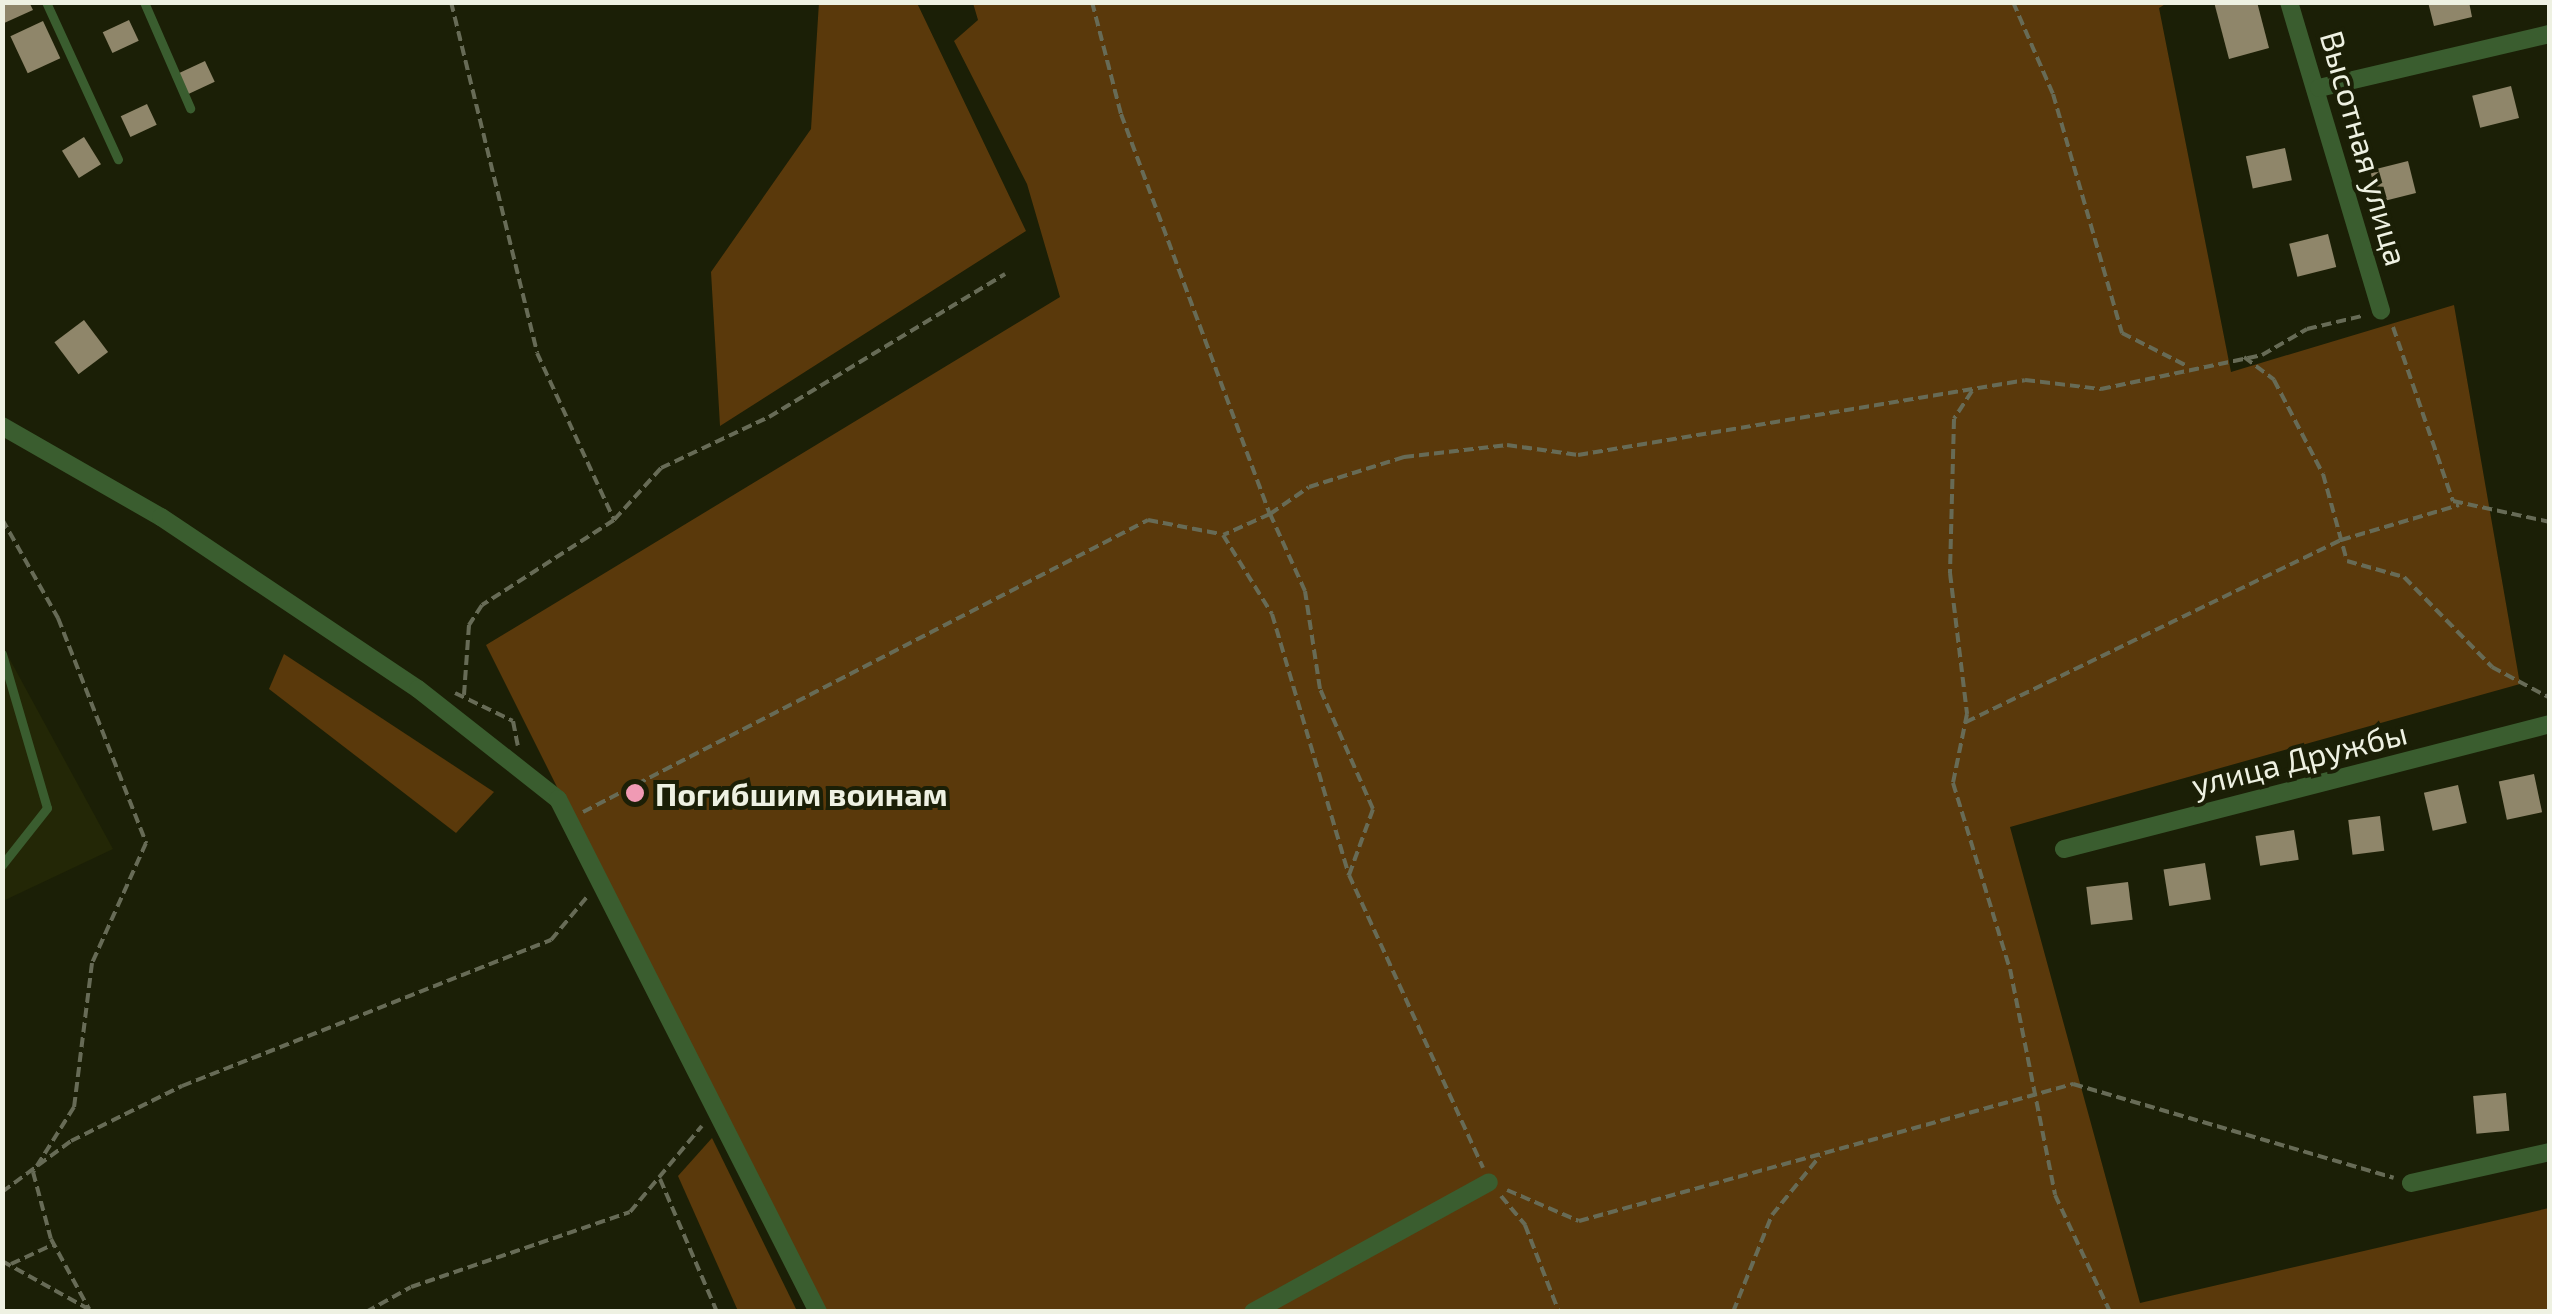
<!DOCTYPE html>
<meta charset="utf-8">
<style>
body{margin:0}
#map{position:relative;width:2552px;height:1314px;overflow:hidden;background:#1b1f06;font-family:"Exo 2",sans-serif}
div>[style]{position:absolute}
.built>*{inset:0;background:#232706}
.green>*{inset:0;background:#5a390b}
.building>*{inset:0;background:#8f866a;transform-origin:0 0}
.path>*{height:4px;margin-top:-2px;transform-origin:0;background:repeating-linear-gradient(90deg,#676b56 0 10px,transparent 0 15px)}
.lane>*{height:9px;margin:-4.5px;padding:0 4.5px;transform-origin:4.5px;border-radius:4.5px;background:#3a5d2f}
.street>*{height:18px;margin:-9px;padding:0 9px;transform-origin:9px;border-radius:9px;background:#3a5d2f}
.dots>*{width:28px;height:28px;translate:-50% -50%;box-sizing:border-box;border:5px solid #1b1f06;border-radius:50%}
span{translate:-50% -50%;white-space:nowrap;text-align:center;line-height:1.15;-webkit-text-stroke:8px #1b1f06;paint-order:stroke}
.street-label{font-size:32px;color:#eef1e2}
.poi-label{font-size:32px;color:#eef1e2;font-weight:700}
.left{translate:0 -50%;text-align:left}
.frame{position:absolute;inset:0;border:5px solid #eef1e2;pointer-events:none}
</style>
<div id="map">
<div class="built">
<div style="clip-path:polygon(2px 645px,113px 849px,3px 901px,2px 901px)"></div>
</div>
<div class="green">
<div style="clip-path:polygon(819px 2px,917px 3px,1026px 231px,720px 426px,711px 272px,811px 129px)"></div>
<div style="clip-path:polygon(973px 3px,2167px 3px,2159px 8px,2231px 372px,2454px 305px,2520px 684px,2010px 827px,2140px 1303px,2549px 1208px,2549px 1311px,819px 1311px,486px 645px,1060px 297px,1027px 184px,954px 41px,978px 20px)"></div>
<div style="clip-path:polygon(284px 654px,494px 792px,456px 833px,269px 689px)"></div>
<div style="clip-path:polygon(712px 1138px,797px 1311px,738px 1311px,678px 1176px)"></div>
</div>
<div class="building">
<div style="clip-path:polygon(2px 2px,29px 2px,33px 10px,2px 24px)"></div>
<div style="clip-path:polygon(2214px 2px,2257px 2px,2269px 48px,2229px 59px)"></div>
<div style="clip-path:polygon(2428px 2px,2469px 2px,2472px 17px,2434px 26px)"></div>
<div style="left:129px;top:20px;width:23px;height:29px;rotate:65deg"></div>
<div style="left:43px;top:21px;width:41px;height:36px;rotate:65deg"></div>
<div style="left:205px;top:61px;width:23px;height:29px;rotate:65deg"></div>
<div style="left:2511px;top:86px;width:33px;height:40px;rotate:76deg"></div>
<div style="left:147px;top:104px;width:23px;height:29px;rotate:65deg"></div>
<div style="left:84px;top:137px;width:32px;height:26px;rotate:58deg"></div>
<div style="left:2285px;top:148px;width:33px;height:40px;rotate:78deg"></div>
<div style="left:2408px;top:161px;width:33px;height:39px;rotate:76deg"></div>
<div style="left:2328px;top:234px;width:34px;height:40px;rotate:76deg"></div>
<div style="left:84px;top:320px;width:40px;height:37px;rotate:53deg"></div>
<div style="left:2534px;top:774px;width:39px;height:36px;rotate:78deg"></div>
<div style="left:2458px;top:785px;width:39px;height:35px;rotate:77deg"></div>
<div style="left:2380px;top:816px;width:35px;height:32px;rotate:83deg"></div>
<div style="left:2294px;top:830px;width:30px;height:39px;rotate:81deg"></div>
<div style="left:2205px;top:863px;width:37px;height:42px;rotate:81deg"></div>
<div style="left:2128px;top:882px;width:38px;height:42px;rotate:83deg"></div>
<div style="left:2506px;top:1093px;width:38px;height:33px;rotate:85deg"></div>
</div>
<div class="path">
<div style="left:451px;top:2px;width:361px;rotate:76.2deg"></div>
<div style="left:537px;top:353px;width:184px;rotate:65.2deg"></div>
<div style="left:614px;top:520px;width:157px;rotate:147.2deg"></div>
<div style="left:482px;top:605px;width:24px;rotate:123deg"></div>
<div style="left:469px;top:625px;width:70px;rotate:94.1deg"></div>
<div style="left:1092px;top:2px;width:116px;rotate:75.5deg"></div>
<div style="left:1121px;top:114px;width:427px;rotate:69.6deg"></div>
<div style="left:1270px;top:514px;width:51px;rotate:155.9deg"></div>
<div style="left:1223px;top:535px;width:93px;rotate:58.2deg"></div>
<div style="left:1272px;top:614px;width:272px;rotate:73.6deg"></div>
<div style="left:1349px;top:875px;width:322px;rotate:65.4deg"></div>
<div style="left:2013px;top:2px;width:100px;rotate:66.5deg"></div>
<div style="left:2053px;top:94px;width:249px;rotate:73.9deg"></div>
<div style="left:2122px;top:333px;width:71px;rotate:26.9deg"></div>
<div style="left:2393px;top:327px;width:184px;rotate:71deg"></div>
<div style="left:2453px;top:501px;width:99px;rotate:12.2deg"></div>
<div style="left:2244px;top:357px;width:38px;rotate:37deg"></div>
<div style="left:2274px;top:380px;width:106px;rotate:62.5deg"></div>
<div style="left:2323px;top:474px;width:90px;rotate:74.6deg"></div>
<div style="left:2347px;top:561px;width:59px;rotate:15.7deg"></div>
<div style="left:2404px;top:577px;width:126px;rotate:45.6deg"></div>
<div style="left:2492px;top:667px;width:66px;rotate:28.1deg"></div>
<div style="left:1972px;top:391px;width:33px;rotate:123deg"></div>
<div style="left:1954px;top:419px;width:154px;rotate:91.5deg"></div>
<div style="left:1950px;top:573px;width:142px;rotate:83.1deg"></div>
<div style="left:1967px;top:714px;width:70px;rotate:101.5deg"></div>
<div style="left:1953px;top:783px;width:195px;rotate:73deg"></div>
<div style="left:2010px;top:969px;width:230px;rotate:78.7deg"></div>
<div style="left:2055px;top:1195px;width:129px;rotate:64.8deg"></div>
<div style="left:2px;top:519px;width:114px;rotate:60.5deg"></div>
<div style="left:58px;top:618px;width:242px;rotate:68.6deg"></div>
<div style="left:146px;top:843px;width:132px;rotate:114.2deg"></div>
<div style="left:92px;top:963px;width:145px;rotate:97.1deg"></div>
<div style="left:74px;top:1107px;width:77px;rotate:122.2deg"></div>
<div style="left:33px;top:1172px;width:69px;rotate:75deg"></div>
<div style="left:51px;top:1239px;width:80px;rotate:61.5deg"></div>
<div style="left:614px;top:520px;width:70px;rotate:-47.9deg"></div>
<div style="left:661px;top:468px;width:119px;rotate:-25.3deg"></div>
<div style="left:769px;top:417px;width:276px;rotate:-31.2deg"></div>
<div style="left:455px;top:693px;width:64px;rotate:25.8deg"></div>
<div style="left:513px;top:721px;width:25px;rotate:79deg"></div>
<div style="left:1966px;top:722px;width:417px;rotate:-25.9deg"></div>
<div style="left:2341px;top:540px;width:123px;rotate:-16.5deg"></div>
<div style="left:583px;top:812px;width:636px;rotate:-27.33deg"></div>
<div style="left:1148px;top:520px;width:74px;rotate:10.9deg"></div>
<div style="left:1349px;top:875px;width:70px;rotate:-70deg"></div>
<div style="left:1373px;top:809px;width:131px;rotate:-113.8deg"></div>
<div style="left:1320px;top:689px;width:99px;rotate:-98.7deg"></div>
<div style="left:1305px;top:591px;width:85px;rotate:-114.4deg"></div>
<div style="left:1270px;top:514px;width:47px;rotate:-34.7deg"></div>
<div style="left:1309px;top:487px;width:100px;rotate:-17.5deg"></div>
<div style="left:1404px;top:457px;width:104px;rotate:-6.6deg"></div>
<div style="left:1507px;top:445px;width:72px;rotate:8deg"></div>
<div style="left:1578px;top:455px;width:453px;rotate:-9.5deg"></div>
<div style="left:2025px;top:380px;width:77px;rotate:6.8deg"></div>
<div style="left:2101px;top:389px;width:165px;rotate:-11.9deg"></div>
<div style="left:2262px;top:355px;width:52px;rotate:-30deg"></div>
<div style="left:2307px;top:329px;width:57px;rotate:-13.3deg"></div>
<div style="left:660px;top:1179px;width:145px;rotate:66.8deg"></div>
<div style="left:1507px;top:1190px;width:78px;rotate:23.3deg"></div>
<div style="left:1579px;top:1221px;width:513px;rotate:-15.5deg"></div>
<div style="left:2073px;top:1084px;width:334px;rotate:16.3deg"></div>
<div style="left:2px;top:1192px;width:86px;rotate:-36.5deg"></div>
<div style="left:71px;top:1141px;width:124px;rotate:-26.4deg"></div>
<div style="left:182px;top:1086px;width:397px;rotate:-21.6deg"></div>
<div style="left:551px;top:940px;width:56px;rotate:-50.1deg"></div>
<div style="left:1501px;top:1196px;width:38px;rotate:50deg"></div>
<div style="left:1525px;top:1225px;width:93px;rotate:68.7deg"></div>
<div style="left:2px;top:1261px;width:105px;rotate:29deg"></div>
<div style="left:11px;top:1264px;width:47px;rotate:-24.9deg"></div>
<div style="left:366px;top:1312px;width:51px;rotate:-29.1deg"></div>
<div style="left:411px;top:1287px;width:231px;rotate:-18.9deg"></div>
<div style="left:630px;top:1212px;width:112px;rotate:-50.1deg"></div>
<div style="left:1733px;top:1312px;width:105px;rotate:-68.1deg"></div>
<div style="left:1772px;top:1215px;width:76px;rotate:-50.9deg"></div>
</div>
<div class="lane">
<div style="left:46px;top:2px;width:173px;rotate:65.4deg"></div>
<div style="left:144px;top:2px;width:116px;rotate:66.5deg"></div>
<div style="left:2px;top:654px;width:160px;rotate:73.7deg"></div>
<div style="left:47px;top:808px;width:73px;rotate:128.3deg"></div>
</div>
<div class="street">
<div style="left:2289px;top:2px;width:322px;rotate:73.4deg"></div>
<div style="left:2319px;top:88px;width:237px;rotate:-13.2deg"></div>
<div style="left:2px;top:426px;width:183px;rotate:29.8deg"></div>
<div style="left:161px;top:517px;width:309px;rotate:33.8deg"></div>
<div style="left:418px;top:689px;width:178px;rotate:38.2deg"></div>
<div style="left:558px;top:799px;width:575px;rotate:63.12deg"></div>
<div style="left:2064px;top:849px;width:502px;rotate:-14.42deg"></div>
<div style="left:2411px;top:1183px;width:142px;rotate:-12.6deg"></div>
<div style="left:1253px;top:1312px;width:269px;rotate:-28.8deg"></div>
</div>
<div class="dots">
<div style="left:635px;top:793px;background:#f09ab4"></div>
</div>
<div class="street-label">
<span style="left:2365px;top:148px;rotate:74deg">Высотная улица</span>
<span style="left:2299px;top:758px;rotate:-14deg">улица Дружбы</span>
</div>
<div class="poi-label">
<span class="left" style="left:655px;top:793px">Погибшим воинам</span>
</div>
<div class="frame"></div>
</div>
